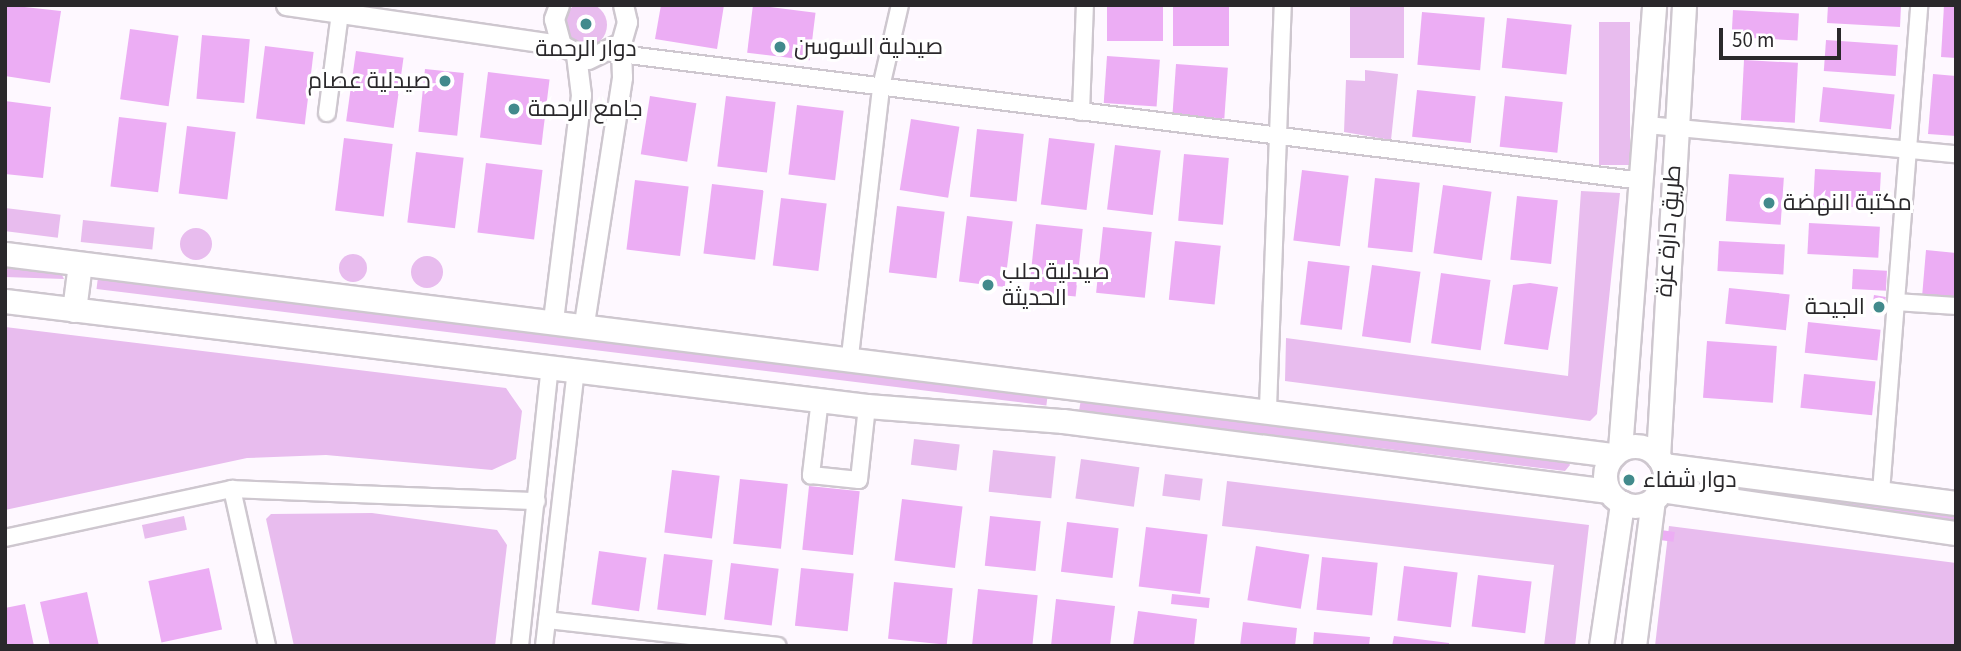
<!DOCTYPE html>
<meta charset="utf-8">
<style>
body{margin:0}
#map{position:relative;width:1961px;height:651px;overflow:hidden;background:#fef8ff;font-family:"Source Sans 3",Cairo,sans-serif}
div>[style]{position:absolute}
.green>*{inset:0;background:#e8bcee;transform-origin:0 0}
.round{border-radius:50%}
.building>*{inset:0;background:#ecadf4;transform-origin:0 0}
.roads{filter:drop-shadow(2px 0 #cec7cf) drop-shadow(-2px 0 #cec7cf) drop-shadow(0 2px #cec7cf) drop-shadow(0 -2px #cec7cf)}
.minor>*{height:16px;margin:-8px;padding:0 8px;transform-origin:8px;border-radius:8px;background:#fff}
.tertiary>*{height:19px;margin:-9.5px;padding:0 9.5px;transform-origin:9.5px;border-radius:9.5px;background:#fff}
.secondary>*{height:23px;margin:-11.5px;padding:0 11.5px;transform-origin:11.5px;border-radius:11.5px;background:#fff}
.secondary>.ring{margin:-11.5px;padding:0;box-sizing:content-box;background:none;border:23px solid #fff;border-radius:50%}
.dots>*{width:19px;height:19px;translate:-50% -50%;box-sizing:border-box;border:4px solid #fff;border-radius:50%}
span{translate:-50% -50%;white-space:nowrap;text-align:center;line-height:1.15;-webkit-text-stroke:6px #fff;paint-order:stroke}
.poi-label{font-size:23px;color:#2a282b}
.left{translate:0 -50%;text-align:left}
.right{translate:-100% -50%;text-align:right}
.street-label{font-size:23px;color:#2a282b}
.frame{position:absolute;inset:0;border:7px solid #2a282b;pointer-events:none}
.scale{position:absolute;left:1719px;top:28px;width:122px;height:32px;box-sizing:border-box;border:4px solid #2a282b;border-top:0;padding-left:9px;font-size:21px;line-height:24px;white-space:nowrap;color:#2a282b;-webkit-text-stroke:5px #fff;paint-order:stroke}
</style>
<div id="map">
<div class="green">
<div class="round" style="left:563px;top:3px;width:44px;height:44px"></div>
<div style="left:1350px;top:5px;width:54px;height:53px"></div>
<div style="left:1599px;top:22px;width:31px;height:143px"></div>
<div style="clip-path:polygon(1365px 70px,1398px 74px,1391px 140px,1344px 132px,1346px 80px,1365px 81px)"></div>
<div style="clip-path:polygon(1581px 191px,1620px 193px,1597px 414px,1590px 421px,1285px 381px,1286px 338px,1568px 376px)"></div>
<div style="left:5px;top:208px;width:56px;height:23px;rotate:7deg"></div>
<div style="left:83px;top:220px;width:72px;height:22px;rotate:6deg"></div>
<div class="round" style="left:180px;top:228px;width:32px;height:32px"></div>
<div class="round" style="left:339px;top:254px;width:28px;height:28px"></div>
<div class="round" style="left:411px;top:256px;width:32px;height:32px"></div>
<div style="clip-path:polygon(5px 266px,61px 273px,64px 279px,5px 277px)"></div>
<div style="left:98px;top:277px;width:957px;height:12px;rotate:7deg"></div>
<div style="clip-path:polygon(5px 327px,506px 388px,522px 411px,516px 459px,492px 470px,326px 455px,247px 458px,5px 510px)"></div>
<div style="clip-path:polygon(1081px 399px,1567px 459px,1570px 465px,1565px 471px,1079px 411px)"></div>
<div style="left:914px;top:439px;width:46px;height:26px;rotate:7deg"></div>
<div style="left:993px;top:450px;width:63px;height:42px;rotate:6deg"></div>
<div style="left:1081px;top:459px;width:59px;height:40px;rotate:8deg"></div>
<div style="left:1165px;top:474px;width:38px;height:22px;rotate:7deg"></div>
<div style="left:1684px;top:478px;width:274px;height:13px;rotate:7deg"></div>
<div style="clip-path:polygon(1227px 481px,1589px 525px,1575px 646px,1544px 646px,1554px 565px,1222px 526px)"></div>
<div style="clip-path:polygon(372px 513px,497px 530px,507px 545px,495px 646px,294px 646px,266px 519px,271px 514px)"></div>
<div style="left:184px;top:516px;width:14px;height:43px;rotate:78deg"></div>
<div style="clip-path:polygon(1669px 526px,1956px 563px,1956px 646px,1655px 646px)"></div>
</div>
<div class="building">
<div style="clip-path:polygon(6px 5px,61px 11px,50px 83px,5px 76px)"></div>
<div style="clip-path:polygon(661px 5px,724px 5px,717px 49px,655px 39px)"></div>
<div style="left:753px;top:5px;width:63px;height:48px;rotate:7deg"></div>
<div style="left:1107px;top:5px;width:56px;height:36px"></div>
<div style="left:1173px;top:5px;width:56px;height:41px"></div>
<div style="clip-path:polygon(1828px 5px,1901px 5px,1900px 27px,1827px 23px)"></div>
<div style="clip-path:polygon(1944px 5px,1956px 5px,1956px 58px,1941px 57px)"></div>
<div style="left:1733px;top:10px;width:66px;height:27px;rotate:3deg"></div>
<div style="left:1422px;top:12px;width:63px;height:53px;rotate:5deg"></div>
<div style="left:1507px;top:18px;width:65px;height:50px;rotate:6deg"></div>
<div style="left:130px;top:29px;width:49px;height:71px;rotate:8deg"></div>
<div style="left:202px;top:35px;width:48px;height:64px;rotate:5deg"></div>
<div style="left:1826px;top:40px;width:72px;height:31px;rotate:4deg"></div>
<div style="left:265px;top:46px;width:49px;height:73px;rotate:7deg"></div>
<div style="left:356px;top:51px;width:48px;height:71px;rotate:8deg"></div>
<div style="left:1107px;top:56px;width:53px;height:47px;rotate:4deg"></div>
<div style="left:1744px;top:60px;width:54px;height:60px;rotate:3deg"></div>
<div style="left:1176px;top:64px;width:52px;height:51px;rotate:4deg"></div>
<div style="left:425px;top:69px;width:39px;height:63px;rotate:6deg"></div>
<div style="left:488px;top:72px;width:62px;height:66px;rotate:7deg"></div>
<div style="clip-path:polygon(1933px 74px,1956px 76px,1956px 136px,1928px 134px)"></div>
<div style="left:1823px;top:87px;width:72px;height:35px;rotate:6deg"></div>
<div style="left:1417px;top:90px;width:59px;height:47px;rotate:6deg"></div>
<div style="left:650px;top:96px;width:47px;height:59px;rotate:9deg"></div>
<div style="left:726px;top:96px;width:50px;height:71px;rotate:7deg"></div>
<div style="left:1505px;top:96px;width:58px;height:51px;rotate:6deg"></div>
<div style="clip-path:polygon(5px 101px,51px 107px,43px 178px,5px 174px)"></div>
<div style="left:797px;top:105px;width:47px;height:70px;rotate:7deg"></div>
<div style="left:119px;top:117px;width:48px;height:70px;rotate:7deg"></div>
<div style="left:911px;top:119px;width:49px;height:72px;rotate:9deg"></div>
<div style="left:187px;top:126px;width:49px;height:68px;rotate:7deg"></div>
<div style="left:977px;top:129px;width:47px;height:68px;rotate:6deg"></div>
<div style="left:344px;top:138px;width:49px;height:73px;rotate:7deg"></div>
<div style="left:1049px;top:138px;width:46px;height:67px;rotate:7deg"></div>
<div style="left:1115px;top:145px;width:46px;height:65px;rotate:7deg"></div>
<div style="left:416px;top:152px;width:48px;height:71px;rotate:7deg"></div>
<div style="left:1184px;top:154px;width:45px;height:67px;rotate:5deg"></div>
<div style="left:486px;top:163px;width:57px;height:70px;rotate:7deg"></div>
<div style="left:1815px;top:169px;width:66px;height:36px;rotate:3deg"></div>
<div style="left:1302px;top:170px;width:47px;height:71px;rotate:7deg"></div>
<div style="left:1729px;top:174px;width:55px;height:47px;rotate:4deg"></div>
<div style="left:1375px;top:178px;width:45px;height:70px;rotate:6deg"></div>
<div style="left:635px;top:180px;width:54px;height:70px;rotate:7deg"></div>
<div style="left:712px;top:184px;width:52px;height:70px;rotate:7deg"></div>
<div style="left:1443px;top:185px;width:49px;height:69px;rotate:8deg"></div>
<div style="left:1517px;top:196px;width:41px;height:64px;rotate:6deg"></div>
<div style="left:781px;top:198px;width:46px;height:68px;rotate:7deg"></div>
<div style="left:897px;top:206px;width:48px;height:67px;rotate:7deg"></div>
<div style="left:967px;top:216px;width:46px;height:66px;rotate:7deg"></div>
<div style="left:1809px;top:223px;width:71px;height:31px;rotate:3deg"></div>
<div style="left:1036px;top:224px;width:47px;height:68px;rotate:6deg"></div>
<div style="left:1103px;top:227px;width:49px;height:66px;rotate:6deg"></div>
<div style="left:1175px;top:241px;width:46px;height:59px;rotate:6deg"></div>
<div style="left:1719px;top:241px;width:66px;height:30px;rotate:3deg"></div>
<div style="clip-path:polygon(1926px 250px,1956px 253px,1956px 299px,1922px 297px)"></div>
<div style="left:1308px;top:261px;width:42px;height:64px;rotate:7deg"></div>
<div style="left:1372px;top:265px;width:49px;height:72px;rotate:8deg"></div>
<div style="left:1853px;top:269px;width:34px;height:20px;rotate:3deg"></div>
<div style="left:1441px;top:273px;width:50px;height:71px;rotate:8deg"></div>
<div style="clip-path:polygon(1530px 283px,1558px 287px,1548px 350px,1504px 344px,1513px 285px)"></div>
<div style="left:1729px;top:288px;width:61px;height:36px;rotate:6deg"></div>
<div style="left:1874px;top:295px;width:12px;height:18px;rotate:9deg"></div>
<div style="left:1808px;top:322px;width:73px;height:31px;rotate:6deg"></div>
<div style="left:1707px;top:341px;width:70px;height:57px;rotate:4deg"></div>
<div style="left:1804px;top:374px;width:72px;height:34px;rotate:6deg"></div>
<div style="left:672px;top:470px;width:48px;height:63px;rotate:7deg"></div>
<div style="left:740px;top:479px;width:48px;height:65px;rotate:6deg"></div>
<div style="left:809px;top:486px;width:51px;height:64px;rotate:6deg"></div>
<div style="left:902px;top:499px;width:61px;height:62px;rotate:7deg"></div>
<div style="left:990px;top:516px;width:51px;height:50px;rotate:6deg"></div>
<div style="left:1067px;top:522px;width:52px;height:50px;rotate:7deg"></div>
<div style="left:1146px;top:527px;width:62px;height:60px;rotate:7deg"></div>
<div style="left:1661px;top:530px;width:14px;height:10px;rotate:8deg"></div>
<div style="left:1256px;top:546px;width:54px;height:55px;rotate:9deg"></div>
<div style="left:599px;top:551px;width:48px;height:54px;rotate:8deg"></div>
<div style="left:664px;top:554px;width:49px;height:56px;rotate:7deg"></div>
<div style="left:1322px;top:557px;width:56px;height:53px;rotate:6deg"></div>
<div style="left:731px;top:563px;width:48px;height:57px;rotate:7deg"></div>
<div style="left:1404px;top:566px;width:54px;height:55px;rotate:7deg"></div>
<div style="left:209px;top:568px;width:63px;height:62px;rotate:78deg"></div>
<div style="left:801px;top:568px;width:53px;height:58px;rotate:6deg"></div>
<div style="left:1478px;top:575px;width:54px;height:52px;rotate:7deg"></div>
<div style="left:894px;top:582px;width:59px;height:57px;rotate:6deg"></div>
<div style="left:978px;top:589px;width:60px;height:57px;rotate:6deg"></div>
<div style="clip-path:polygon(87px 592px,99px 646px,50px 646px,40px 602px)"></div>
<div style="left:1172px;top:594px;width:38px;height:10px;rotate:6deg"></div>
<div style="clip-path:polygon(1056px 599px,1115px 606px,1110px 646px,1051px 646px)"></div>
<div style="clip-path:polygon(25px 604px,34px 646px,5px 646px,5px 608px)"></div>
<div style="clip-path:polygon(1138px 611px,1197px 619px,1194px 646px,1133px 646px)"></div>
<div style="clip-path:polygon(1243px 622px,1297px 628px,1295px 646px,1240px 646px)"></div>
<div style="clip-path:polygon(1314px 632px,1370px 637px,1369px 646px,1313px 646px)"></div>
<div style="clip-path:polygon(1394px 636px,1449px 643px,1449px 646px,1392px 646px)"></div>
</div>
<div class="roads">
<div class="minor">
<div style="left:612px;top:53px;width:1039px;rotate:7.08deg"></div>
<div style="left:1081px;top:112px;width:107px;rotate:-87.9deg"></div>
<div style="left:327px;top:113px;width:109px;rotate:-82.6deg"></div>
<div style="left:1647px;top:125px;width:310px;rotate:5.4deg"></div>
<div style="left:1896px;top:302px;width:60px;rotate:3.8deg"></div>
<div style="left:850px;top:356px;width:271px;rotate:-83.4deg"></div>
<div style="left:881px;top:87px;width:84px;rotate:-77deg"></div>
<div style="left:820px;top:399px;width:77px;rotate:96.8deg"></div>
<div style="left:811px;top:475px;width:48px;rotate:5.9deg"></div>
<div style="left:859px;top:480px;width:74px;rotate:-83.8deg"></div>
<div style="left:1268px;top:408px;width:403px;rotate:-87.9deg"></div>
<div style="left:232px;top:489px;width:161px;rotate:77.4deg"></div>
<div style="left:1881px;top:492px;width:488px;rotate:-85.5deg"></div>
<div style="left:5px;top:538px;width:232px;rotate:-12.2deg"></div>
<div style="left:232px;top:489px;width:305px;rotate:2.3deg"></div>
<div style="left:547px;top:620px;width:232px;rotate:6.4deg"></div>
<div style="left:520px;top:646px;width:281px;rotate:-83.9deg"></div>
<div style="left:544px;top:646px;width:277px;rotate:-83.4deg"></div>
</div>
<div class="tertiary">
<div style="left:286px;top:5px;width:278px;rotate:8.3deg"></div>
<div style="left:559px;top:5px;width:15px;rotate:110deg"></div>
<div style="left:554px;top:19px;width:27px;rotate:75deg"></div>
<div style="left:561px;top:45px;width:30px;rotate:27deg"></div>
<div style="left:588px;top:59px;width:37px;rotate:-26deg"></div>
<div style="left:621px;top:43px;width:22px;rotate:-74deg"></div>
<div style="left:627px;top:22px;width:17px;rotate:-103deg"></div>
<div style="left:553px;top:320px;width:227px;rotate:-82.9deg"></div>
<div style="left:581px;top:95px;width:39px;rotate:-97deg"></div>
<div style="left:584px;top:323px;width:249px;rotate:-81.2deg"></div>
<div style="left:622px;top:77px;width:34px;rotate:-92deg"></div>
</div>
<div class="secondary">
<div style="left:5px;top:254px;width:1621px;rotate:7.13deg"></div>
<div style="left:5px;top:301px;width:868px;rotate:6.94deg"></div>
<div style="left:867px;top:406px;width:197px;rotate:4.4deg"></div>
<div style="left:1063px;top:421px;width:550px;rotate:7.31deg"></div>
<div style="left:74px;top:310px;width:46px;rotate:-82.6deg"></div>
<div class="ring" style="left:1605px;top:446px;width:37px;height:37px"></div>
<div style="left:1620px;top:449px;width:445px;rotate:-85.6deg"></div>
<div style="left:1658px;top:457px;width:453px;rotate:-86.7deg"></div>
<div style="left:1663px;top:465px;width:295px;rotate:7.4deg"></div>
<div style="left:1661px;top:490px;width:298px;rotate:8.3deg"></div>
<div style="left:1601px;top:646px;width:145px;rotate:-81.6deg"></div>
<div style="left:1634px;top:646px;width:148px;rotate:-82.6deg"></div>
</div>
</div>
<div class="dots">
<div style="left:586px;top:24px;background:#428a8c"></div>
<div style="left:780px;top:47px;background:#428a8c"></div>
<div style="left:445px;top:81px;background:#428a8c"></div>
<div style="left:514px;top:109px;background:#428a8c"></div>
<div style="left:1769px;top:203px;background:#428a8c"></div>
<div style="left:988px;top:285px;background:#428a8c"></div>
<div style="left:1879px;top:307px;background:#428a8c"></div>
<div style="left:1629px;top:480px;background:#428a8c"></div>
</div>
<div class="poi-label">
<span class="left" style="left:794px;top:47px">صيدلية السوسن</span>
<span style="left:586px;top:49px">دوار الرحمة</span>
<span class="right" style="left:431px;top:81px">صيدلية عصام</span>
<span class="left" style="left:528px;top:109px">جامع الرحمة</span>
<span class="left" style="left:1783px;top:203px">مكتبة النهضة</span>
<span class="left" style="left:1002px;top:285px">صيدلية حلب<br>الحديثة</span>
<span class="right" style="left:1865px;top:307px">الجيحة</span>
<span class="left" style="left:1643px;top:480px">دوار شفاء</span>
</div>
<div class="street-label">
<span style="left:1669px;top:231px;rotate:-86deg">طريق دارة عزة</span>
</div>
<div class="frame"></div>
<div class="scale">50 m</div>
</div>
